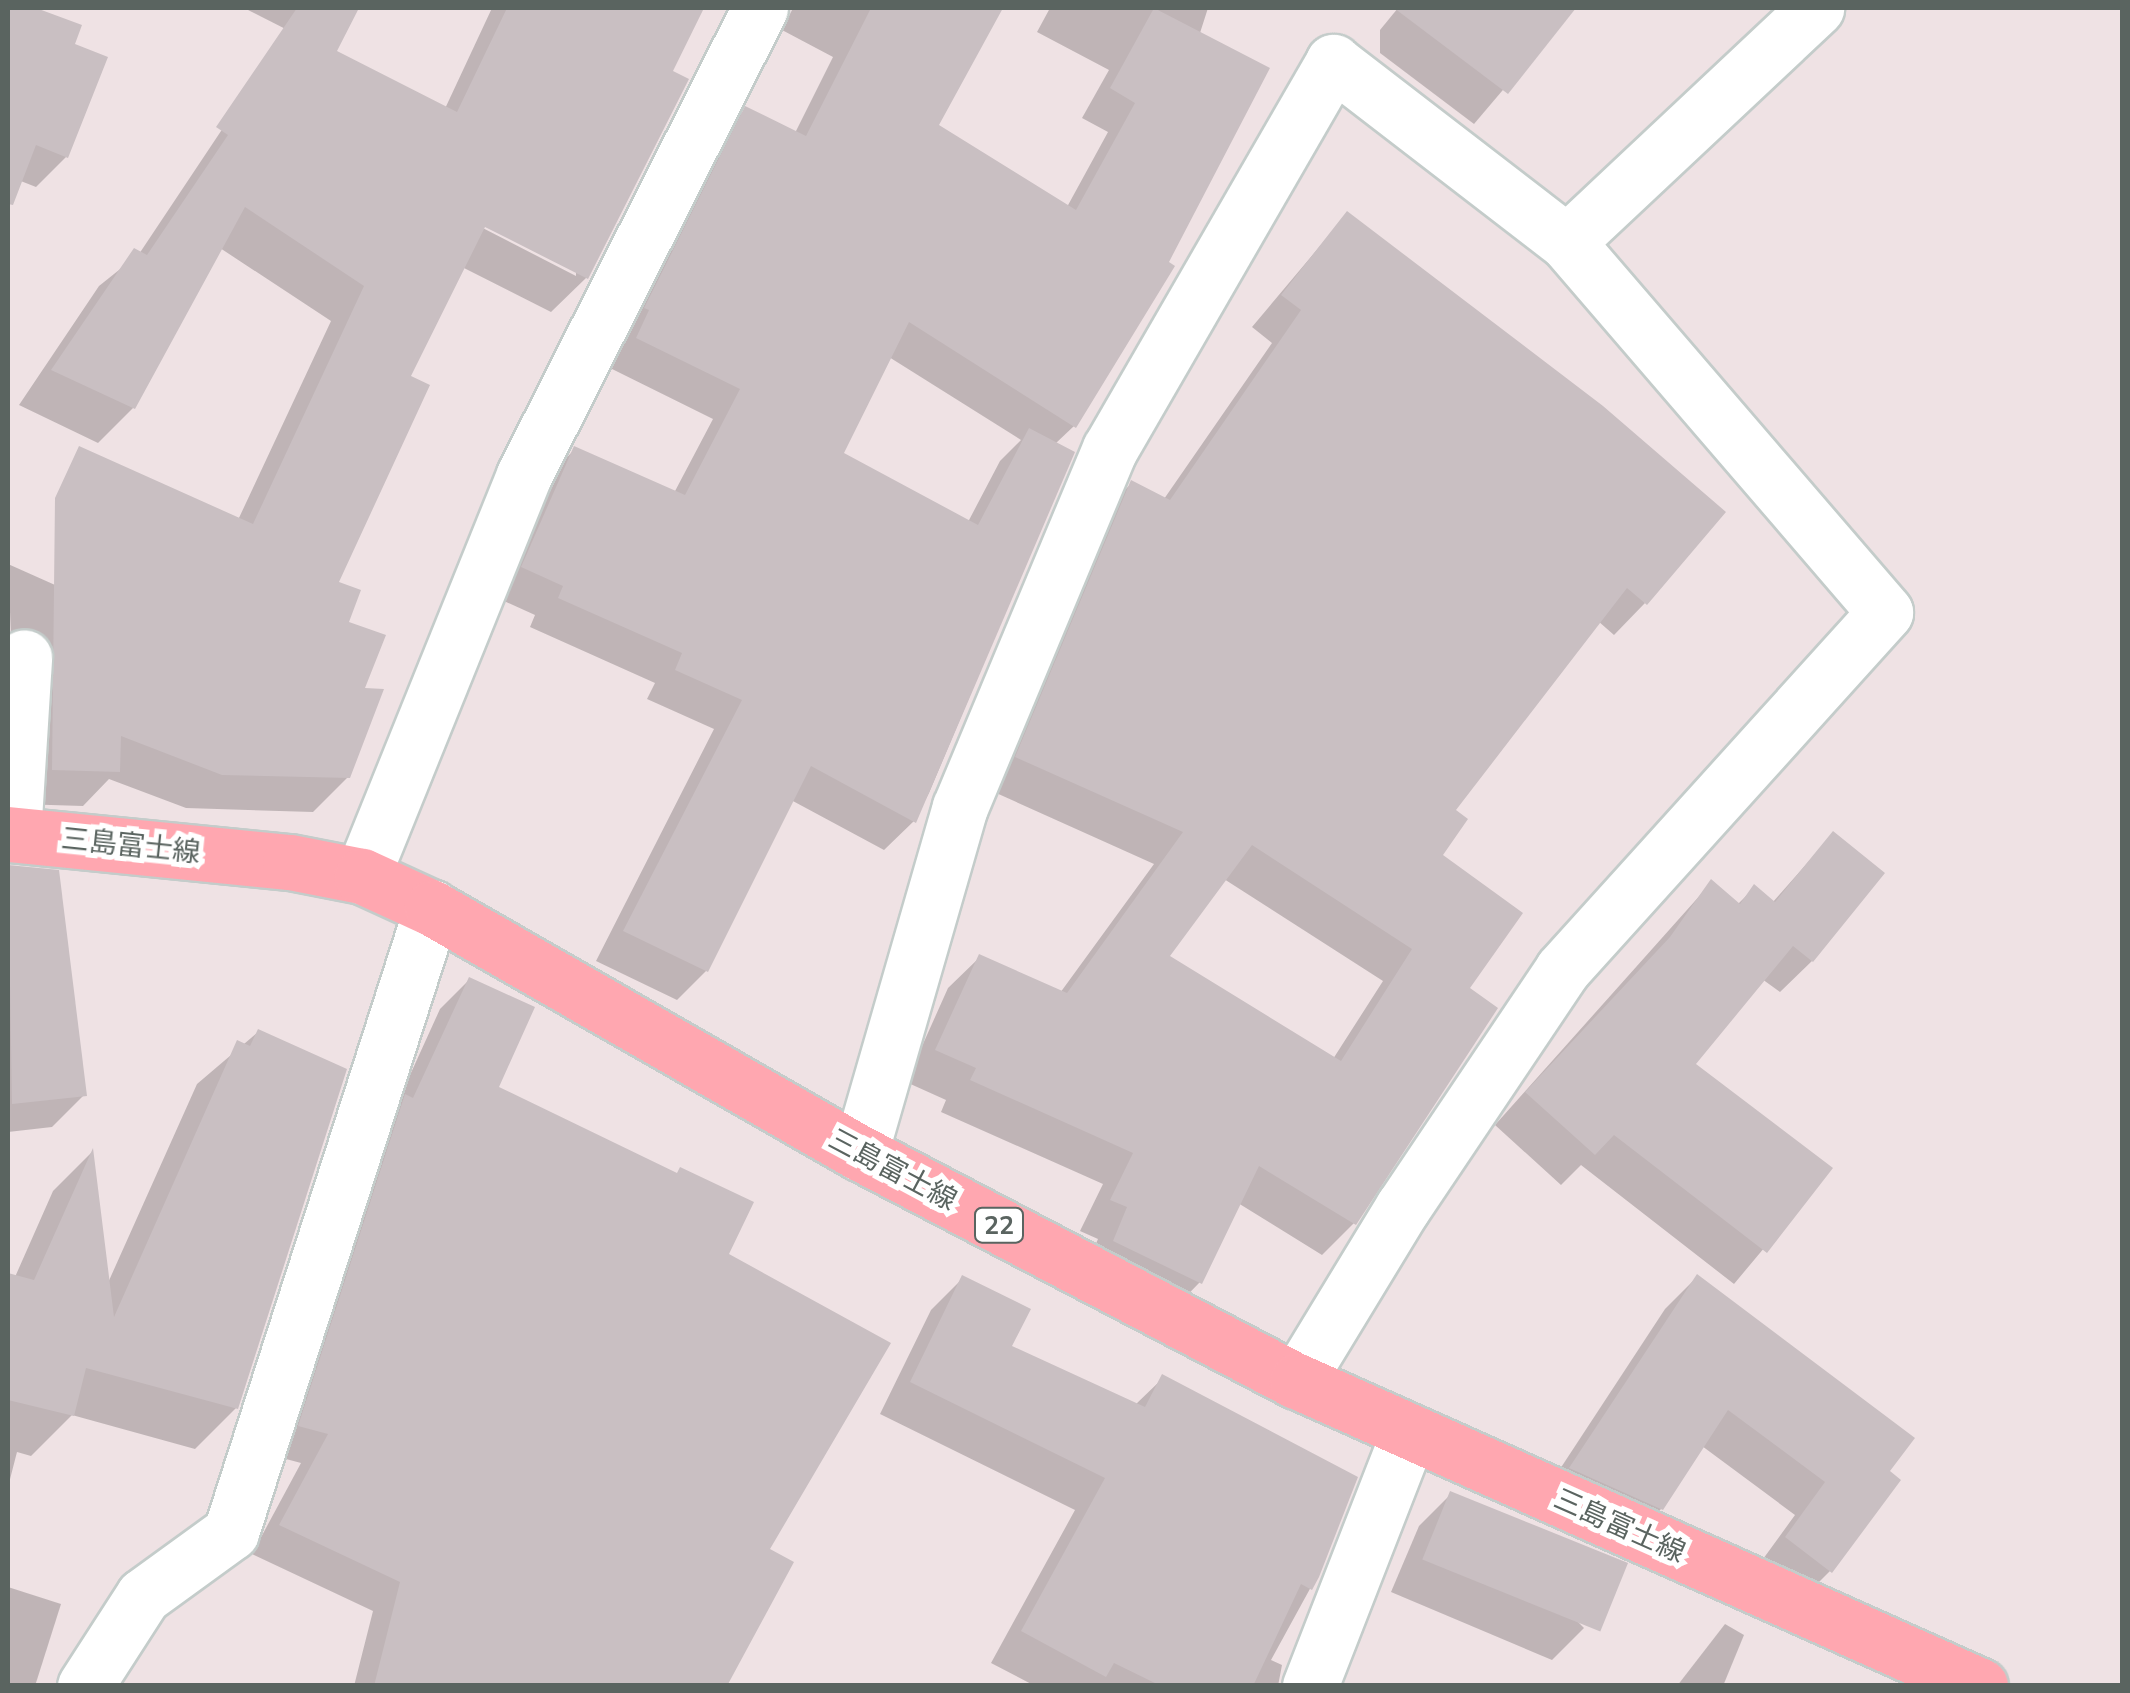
<!DOCTYPE html>
<meta charset="utf-8">
<style>
body{margin:0}
#map{position:relative;width:2130px;height:1693px;overflow:hidden;background:#efe2e4;font-family:Mulish,"Noto Sans JP",sans-serif}
div>[style]{position:absolute}
.shadow>*{inset:0;background:#0003}
.building>*{inset:0;background:#c9bfc2;transform-origin:0 0}
.roads{filter:drop-shadow(2px 0 #c4ccca) drop-shadow(-2px 0 #c4ccca) drop-shadow(0 2px #c4ccca) drop-shadow(0 -2px #c4ccca)}
.minor>*{height:55px;margin:-27.5px;padding:0 27.5px;transform-origin:27.5px;border-radius:27.5px;background:#fff}
.major>*{height:55px;margin:-27.5px;padding:0 27.5px;transform-origin:27.5px;border-radius:27.5px;background:#ffa7b0}
span{translate:-50% -50%;white-space:nowrap;text-align:center;line-height:1.15;-webkit-text-stroke:10px #fff;paint-order:stroke}
.shield-label span{padding:2px 8px;background:#fff;border:2px solid;border-radius:8px;-webkit-text-stroke-width:0}
.shield-label{font-size:25px;color:#5a6460;font-weight:700}
.street-label{font-size:28px;color:#5a6460}
.frame{position:absolute;inset:0;border:10px solid #5a6460;pointer-events:none}
</style>
<div id="map">
<div class="shadow">
<div style="clip-path:polygon(8px 8px,29px 8px,71px 24px,66px 157px,36px 187px,8px 176px)"></div>
<div style="clip-path:polygon(244px 8px,356px 8px,319px 46px)"></div>
<div style="clip-path:polygon(evenodd,492px 8px,618px 8px,685px 40px,586px 278px,551px 312px,462px 267px,408px 377px,335px 583px,361px 690px,348px 777px,313px 812px,186px 808px,109px 779px,83px 806px,18px 804px,8px 564px,156px 630px,238px 520px,331px 321px,220px 248px,133px 408px,98px 443px,19px 405px,99px 286px,139px 254px,225px 125px,421px 160px,492px 8px,475px 219px,576px 270px,576px 276px,473px 223px,475px 219px)"></div>
<div style="clip-path:polygon(evenodd,793px 8px,998px 11px,936px 126px,1067px 207px,1108px 132px,1082px 118px,1109px 70px,1037px 32px,1050px 8px,1208px 8px,1074px 426px,1055px 444px,1072px 453px,929px 793px,914px 821px,884px 850px,791px 800px,706px 971px,677px 1000px,596px 961px,714px 729px,647px 699px,655px 683px,530px 627px,535px 615px,493px 596px,546px 479px,575px 449px,674px 493px,713px 419px,608px 367px,717px 138px,746px 109px,795px 133px,833px 57px,782px 30px,793px 8px,889px 357px,1021px 440px,1000px 461px,968px 522px,841px 454px,889px 357px)"></div>
<div style="clip-path:polygon(1398px 8px,1566px 8px,1570px 11px,1474px 124px,1380px 53px,1380px 30px)"></div>
<div style="clip-path:polygon(evenodd,1347px 214px,1645px 603px,1614px 635px,1598px 621px,1453px 810px,1439px 855px,1466px 988px,1354px 1223px,1322px 1255px,1238px 1203px,1200px 1282px,1169px 1314px,1083px 1273px,1098px 1239px,1080px 1231px,1103px 1184px,941px 1112px,946px 1100px,906px 1082px,948px 988px,980px 957px,1060px 993px,1154px 864px,985px 788px,1100px 514px,1132px 483px,1164px 499px,1272px 343px,1252px 327px,1347px 214px,1224px 879px,1383px 981px,1333px 1059px,1167px 957px,1224px 879px)"></div>
<div style="clip-path:polygon(1833px 834px,1812px 961px,1780px 992px,1762px 979px,1692px 1064px,1830px 1169px,1734px 1284px,1581px 1165px,1561px 1185px,1495px 1125px,1711px 883px,1737px 905px,1754px 888px,1772px 903px)"></div>
<div style="clip-path:polygon(58px 885px,84px 1095px,52px 1127px,8px 1132px,8px 892px)"></div>
<div style="clip-path:polygon(469px 980px,495px 1088px,726px 1255px,766px 1550px,725px 1686px,354px 1686px,373px 1611px,252px 1554px,301px 1463px,271px 1455px,395px 1108px,440px 1009px)"></div>
<div style="clip-path:polygon(258px 1032px,236px 1408px,195px 1449px,72px 1415px,31px 1456px,17px 1452px,8px 1487px,8px 1275px,15px 1277px,53px 1191px,91px 1153px,107px 1285px,197px 1084px)"></div>
<div style="clip-path:polygon(1697px 1277px,1887px 1472px,1830px 1571px,1798px 1603px,1755px 1570px,1795px 1515px,1702px 1446px,1661px 1509px,1629px 1541px,1539px 1501px,1665px 1309px)"></div>
<div style="clip-path:polygon(963px 1278px,1009px 1347px,1135px 1405px,1163px 1378px,1317px 1576px,1271px 1660px,1282px 1665px,1278px 1686px,1035px 1686px,991px 1663px,1075px 1510px,880px 1414px,931px 1310px)"></div>
<div style="clip-path:polygon(1451px 1494px,1584px 1628px,1552px 1660px,1391px 1592px,1419px 1526px)"></div>
<div style="clip-path:polygon(8px 1587px,61px 1604px,35px 1686px,8px 1686px)"></div>
<div style="clip-path:polygon(1725px 1624px,1744px 1635px,1723px 1686px,1677px 1686px)"></div>
</div>
<div class="building">
<div style="clip-path:polygon(8px 8px,36px 8px,82px 25px,75px 44px,108px 57px,68px 158px,36px 145px,13px 205px,8px 204px)"></div>
<div style="clip-path:polygon(297px 8px,359px 8px,337px 51px,457px 112px,507px 8px,704px 8px,673px 71px,689px 79px,588px 279px,485px 227px,411px 376px,430px 385px,339px 582px,361px 590px,349px 622px,386px 635px,365px 688px,384px 689px,350px 778px,222px 775px,121px 736px,120px 772px,52px 770px,55px 498px,79px 446px,253px 524px,364px 286px,245px 207px,135px 409px,51px 370px,134px 248px,147px 255px,228px 135px,216px 127px)"></div>
<div style="clip-path:polygon(871px 8px,1003px 8px,939px 125px,1076px 210px,1135px 103px,1110px 88px,1154px 8px,1270px 68px,1169px 262px,1175px 266px,1076px 428px,909px 322px,844px 453px,978px 525px,1029px 428px,1075px 452px,916px 823px,811px 766px,708px 972px,623px 931px,742px 700px,675px 670px,682px 653px,558px 598px,563px 586px,521px 567px,574px 446px,685px 495px,740px 389px,636px 338px,649px 310px,644px 308px,745px 106px,806px 136px)"></div>
<div style="clip-path:polygon(1394px 8px,1576px 8px,1508px 94px)"></div>
<div style="clip-path:polygon(evenodd,1347px 211px,1603px 406px,1726px 512px,1647px 605px,1627px 588px,1456px 810px,1468px 819px,1443px 855px,1523px 913px,1470px 988px,1498px 1008px,1356px 1225px,1259px 1166px,1202px 1284px,1113px 1241px,1127px 1207px,1110px 1200px,1133px 1153px,970px 1080px,976px 1068px,935px 1050px,979px 954px,1067px 993px,1183px 832px,1015px 757px,1131px 480px,1170px 500px,1301px 310px,1281px 295px,1347px 211px,1252px 845px,1412px 949px,1341px 1061px,1170px 956px,1252px 845px)"></div>
<div style="clip-path:polygon(1833px 831px,1885px 873px,1813px 962px,1793px 946px,1696px 1064px,1833px 1168px,1767px 1253px,1614px 1135px,1595px 1155px,1525px 1092px,1670px 937px,1711px 879px,1740px 904px,1754px 884px,1775px 902px)"></div>
<div style="clip-path:polygon(8px 865px,59px 870px,87px 1096px,12px 1104px)"></div>
<div style="clip-path:polygon(469px 977px,535px 1007px,499px 1087px,677px 1173px,680px 1167px,754px 1202px,729px 1254px,891px 1343px,770px 1549px,794px 1562px,727px 1686px,374px 1686px,400px 1582px,279px 1525px,328px 1434px,298px 1426px,405px 1094px,413px 1098px)"></div>
<div style="clip-path:polygon(258px 1029px,347px 1069px,238px 1409px,86px 1368px,74px 1416px,8px 1400px,8px 1273px,34px 1280px,93px 1148px,114px 1317px,237px 1040px,250px 1046px)"></div>
<div style="clip-path:polygon(1697px 1274px,1915px 1438px,1890px 1471px,1901px 1480px,1832px 1573px,1785px 1537px,1825px 1482px,1728px 1410px,1663px 1510px,1569px 1468px)"></div>
<div style="clip-path:polygon(962px 1275px,1031px 1309px,1012px 1346px,1145px 1407px,1162px 1374px,1358px 1477px,1319px 1577px,1312px 1590px,1301px 1584px,1253px 1686px,1161px 1686px,1114px 1663px,1106px 1677px,1021px 1631px,1105px 1478px,910px 1382px)"></div>
<div style="left:1450px;top:1491px;width:192px;height:74px;rotate:22deg"></div>
</div>
<div class="roads">
<div class="minor">
<div style="left:13px;top:834px;width:177px;rotate:-86.4deg"></div>
<div style="left:362px;top:876px;width:432px;rotate:-68deg"></div>
<div style="left:524px;top:475px;width:523px;rotate:-63.19deg"></div>
<div style="left:860px;top:1153px;width:360px;rotate:-73.9deg"></div>
<div style="left:960px;top:807px;width:388px;rotate:-67.3deg"></div>
<div style="left:1110px;top:449px;width:447px;rotate:-60deg"></div>
<div style="left:1333px;top:62px;width:295px;rotate:37.6deg"></div>
<div style="left:1567px;top:242px;width:342px;rotate:-43.2deg"></div>
<div style="left:1297px;top:1381px;width:204px;rotate:-58.7deg"></div>
<div style="left:1403px;top:1207px;width:285px;rotate:-56.1deg"></div>
<div style="left:1562px;top:970px;width:482px;rotate:-47.9deg"></div>
<div style="left:1885px;top:612px;width:488px;rotate:-130.7deg"></div>
<div style="left:85px;top:1686px;width:107px;rotate:-57.2deg"></div>
<div style="left:143px;top:1596px;width:109px;rotate:-36deg"></div>
<div style="left:231px;top:1532px;width:656px;rotate:-72.15deg"></div>
<div style="left:1310px;top:1686px;width:273px;rotate:-68.7deg"></div>
</div>
<div class="major">
<div style="left:8px;top:834px;width:283px;rotate:5.7deg"></div>
<div style="left:290px;top:862px;width:73px;rotate:11deg"></div>
<div style="left:362px;top:876px;width:77px;rotate:24.6deg"></div>
<div style="left:432px;top:908px;width:493px;rotate:29.8deg"></div>
<div style="left:860px;top:1153px;width:493px;rotate:27.6deg"></div>
<div style="left:1297px;top:1381px;width:748px;rotate:24.06deg"></div>
</div>
</div>
<div class="shield-label">
<span style="left:999px;top:1225px">22</span>
</div>
<div class="street-label">
<span style="left:131px;top:845px;rotate:6deg">三島富士線</span>
<span style="left:893px;top:1169px;rotate:28deg">三島富士線</span>
<span style="left:1620px;top:1525px;rotate:24deg">三島富士線</span>
</div>
<div class="frame"></div>
</div>
